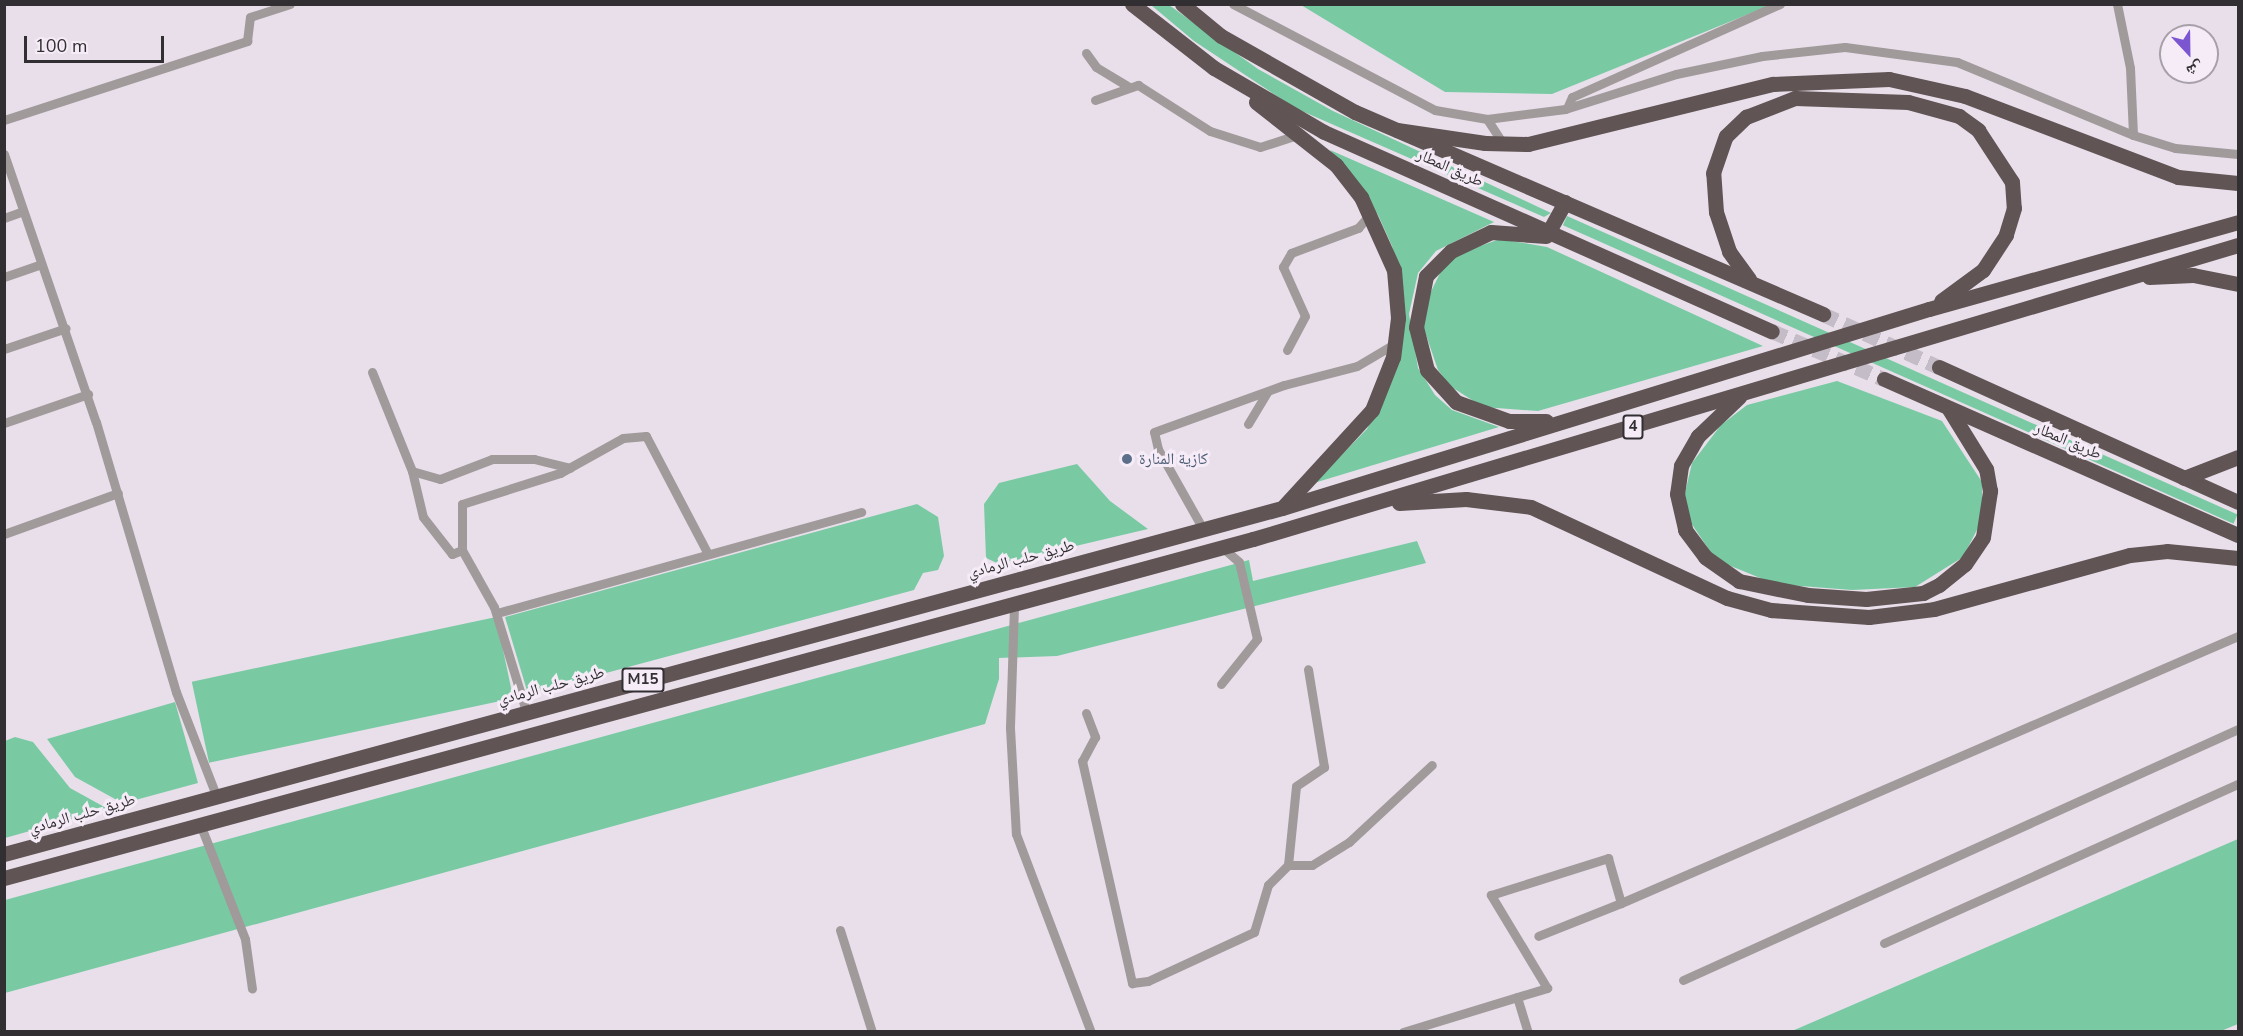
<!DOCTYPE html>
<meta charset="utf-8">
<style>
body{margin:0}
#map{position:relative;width:2243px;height:1036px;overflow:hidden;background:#e9dfeb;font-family:"Nunito Sans","Noto Naskh Arabic",sans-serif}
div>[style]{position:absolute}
.green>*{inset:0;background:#79caa3;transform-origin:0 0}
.trunk-tunnel>*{height:15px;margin-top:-7.5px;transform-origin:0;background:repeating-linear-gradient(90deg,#c4bcc6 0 15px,transparent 0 23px)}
.minor>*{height:9px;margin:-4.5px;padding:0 4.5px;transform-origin:4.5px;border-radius:4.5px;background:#a19a9a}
.trunk>*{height:15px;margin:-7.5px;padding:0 7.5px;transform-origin:7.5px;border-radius:7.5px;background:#605454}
.dots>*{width:16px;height:16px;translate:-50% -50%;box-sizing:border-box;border:3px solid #f6ecf8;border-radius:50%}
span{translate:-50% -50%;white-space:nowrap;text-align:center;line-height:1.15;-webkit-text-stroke:6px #f6ecf8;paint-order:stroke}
.shield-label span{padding:2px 4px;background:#f6ecf8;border:2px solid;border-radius:4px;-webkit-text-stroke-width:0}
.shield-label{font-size:15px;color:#322f33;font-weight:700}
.street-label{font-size:16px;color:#322f33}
.service-label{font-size:16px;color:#4e5e75}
.left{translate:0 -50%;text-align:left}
.frame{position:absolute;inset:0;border:6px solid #322f33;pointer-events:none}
.north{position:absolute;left:2159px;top:24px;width:60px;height:60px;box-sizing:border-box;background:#f6ecf8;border:2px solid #a8a0a9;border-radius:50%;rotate:158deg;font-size:16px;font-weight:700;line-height:24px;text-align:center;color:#322f33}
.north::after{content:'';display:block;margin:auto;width:21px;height:27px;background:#7b56d0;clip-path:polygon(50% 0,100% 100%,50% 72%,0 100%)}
.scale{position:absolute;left:24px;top:36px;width:140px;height:27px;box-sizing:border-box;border:3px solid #322f33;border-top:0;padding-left:8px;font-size:18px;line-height:21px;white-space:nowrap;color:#322f33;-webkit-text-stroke:4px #f6ecf8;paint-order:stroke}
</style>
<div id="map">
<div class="green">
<div style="clip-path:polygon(1151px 5px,1169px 5px,1258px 69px,1333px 111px,1551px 213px,1544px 217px,1295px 108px,1194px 41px)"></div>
<div style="clip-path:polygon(1301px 5px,1771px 5px,1552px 94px,1445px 92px)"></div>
<div style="clip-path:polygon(1330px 150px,1494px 222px,1436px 251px,1418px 273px,1409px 314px,1418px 368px,1435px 395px,1452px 410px,1499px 427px,1314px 483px,1367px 429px,1399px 358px,1400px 279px,1392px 246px,1378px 215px)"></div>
<div style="left:1567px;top:216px;width:734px;height:10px;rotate:24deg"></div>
<div style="clip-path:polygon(1500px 239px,1547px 247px,1763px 346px,1538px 411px,1483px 407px,1450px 386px,1438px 370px,1424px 329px,1423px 308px,1442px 269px,1460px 253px)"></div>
<div style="clip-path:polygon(1837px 381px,1942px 421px,1982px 482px,1982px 520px,1963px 557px,1915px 587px,1852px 590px,1775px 584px,1716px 560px,1689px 520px,1684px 497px,1692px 463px,1721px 425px,1747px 405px)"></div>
<div style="clip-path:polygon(1077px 464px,1110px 501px,1148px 529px,999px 564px,986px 558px,984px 504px,999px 483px)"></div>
<div style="clip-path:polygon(917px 504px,938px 517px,944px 556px,938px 570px,923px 573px,914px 590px,528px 694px,505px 617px)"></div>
<div style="clip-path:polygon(1417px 541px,1426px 563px,1057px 656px,999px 658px,999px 679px,985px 724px,5px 993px,5px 900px,1249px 560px,1253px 581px)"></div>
<div style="left:496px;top:617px;width:83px;height:311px;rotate:78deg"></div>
<div style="clip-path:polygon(175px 702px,198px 783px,128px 802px,115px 799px,75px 777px,47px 739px)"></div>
<div style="clip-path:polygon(15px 737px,33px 742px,70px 788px,108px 809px,5px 838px,5px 741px)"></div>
<div style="clip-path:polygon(2238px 839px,2238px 1024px,2221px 1031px,1792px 1031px)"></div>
</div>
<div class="trunk-tunnel">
<div style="left:1823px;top:314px;width:128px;rotate:24.6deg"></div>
<div style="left:1772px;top:331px;width:122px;rotate:23.2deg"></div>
</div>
<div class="minor">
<div style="left:1233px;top:4px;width:228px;rotate:27.7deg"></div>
<div style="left:1435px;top:110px;width:53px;rotate:9.8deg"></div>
<div style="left:1487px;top:119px;width:79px;rotate:-7.3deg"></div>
<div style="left:1565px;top:109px;width:116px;rotate:-17.5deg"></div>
<div style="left:1676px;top:74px;width:88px;rotate:-11.8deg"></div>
<div style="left:1762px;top:56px;width:83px;rotate:-6.2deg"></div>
<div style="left:1845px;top:47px;width:113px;rotate:7.6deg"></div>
<div style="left:1957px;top:62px;width:191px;rotate:22.5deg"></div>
<div style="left:2133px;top:135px;width:44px;rotate:17.2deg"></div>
<div style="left:2175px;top:148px;width:63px;rotate:5.4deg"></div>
<div style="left:2117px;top:4px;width:65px;rotate:78.5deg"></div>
<div style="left:2130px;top:68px;width:67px;rotate:87.4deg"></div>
<div style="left:1086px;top:53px;width:17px;rotate:54deg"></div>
<div style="left:1096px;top:67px;width:37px;rotate:31deg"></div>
<div style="left:1095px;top:100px;width:46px;rotate:-19.2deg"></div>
<div style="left:1138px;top:85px;width:85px;rotate:32.6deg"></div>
<div style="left:1210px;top:131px;width:52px;rotate:17.7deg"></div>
<div style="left:1260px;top:147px;width:40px;rotate:-18deg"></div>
<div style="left:1567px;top:108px;width:12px;rotate:-66deg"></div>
<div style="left:1572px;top:97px;width:228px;rotate:-24.1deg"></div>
<div style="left:1487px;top:119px;width:30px;rotate:57deg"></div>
<div style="left:4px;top:120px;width:256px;rotate:-18deg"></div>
<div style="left:247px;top:41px;width:24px;rotate:-83deg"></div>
<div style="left:250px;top:17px;width:42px;rotate:-18deg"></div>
<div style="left:4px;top:154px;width:283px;rotate:71.1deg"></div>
<div style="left:96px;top:422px;width:282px;rotate:73.5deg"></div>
<div style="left:176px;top:692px;width:110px;rotate:68.8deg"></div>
<div style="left:4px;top:218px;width:20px;rotate:-20deg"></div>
<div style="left:4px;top:277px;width:39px;rotate:-19deg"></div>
<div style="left:4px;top:349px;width:65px;rotate:-18.7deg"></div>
<div style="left:1287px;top:350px;width:38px;rotate:-62deg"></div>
<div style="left:1305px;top:316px;width:54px;rotate:-114.2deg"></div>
<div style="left:1283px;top:267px;width:16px;rotate:-60deg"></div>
<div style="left:1291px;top:253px;width:72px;rotate:-20.5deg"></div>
<div style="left:1358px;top:228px;width:18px;rotate:-49deg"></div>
<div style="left:372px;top:372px;width:107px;rotate:68deg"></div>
<div style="left:412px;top:471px;width:47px;rotate:76.6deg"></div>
<div style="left:423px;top:517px;width:47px;rotate:51.9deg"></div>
<div style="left:452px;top:554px;width:11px;rotate:-22deg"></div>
<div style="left:462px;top:550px;width:65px;rotate:60.7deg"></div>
<div style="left:494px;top:607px;width:109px;rotate:72.9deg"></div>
<div style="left:4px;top:423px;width:89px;rotate:-19deg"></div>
<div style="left:1248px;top:424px;width:37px;rotate:-59deg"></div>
<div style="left:412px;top:471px;width:29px;rotate:16deg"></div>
<div style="left:440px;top:479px;width:56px;rotate:-21deg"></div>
<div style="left:492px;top:459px;width:42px"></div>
<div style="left:534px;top:459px;width:37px;rotate:14deg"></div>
<div style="left:1203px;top:529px;width:92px;rotate:-119.4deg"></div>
<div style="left:1158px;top:449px;width:17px;rotate:-103deg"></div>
<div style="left:1154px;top:432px;width:138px;rotate:-19.9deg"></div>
<div style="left:1284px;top:385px;width:75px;rotate:-14.6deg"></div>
<div style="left:1357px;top:366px;width:43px;rotate:-30.7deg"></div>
<div style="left:4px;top:534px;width:121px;rotate:-19.8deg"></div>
<div style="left:462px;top:550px;width:46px;rotate:-90deg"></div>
<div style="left:462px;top:504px;width:103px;rotate:-17.6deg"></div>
<div style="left:560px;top:473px;width:72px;rotate:-29.1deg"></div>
<div style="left:623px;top:438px;width:23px;rotate:-5deg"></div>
<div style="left:646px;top:436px;width:133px;rotate:62.3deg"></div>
<div style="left:1014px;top:606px;width:122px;rotate:91.9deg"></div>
<div style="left:1010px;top:728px;width:106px;rotate:86.8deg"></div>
<div style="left:1016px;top:834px;width:212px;rotate:69.3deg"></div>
<div style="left:497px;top:613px;width:378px;rotate:-15.5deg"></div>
<div style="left:1221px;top:684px;width:58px;rotate:-51.3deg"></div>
<div style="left:1257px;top:639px;width:79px;rotate:-103.2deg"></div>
<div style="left:1239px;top:562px;width:21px;rotate:-139deg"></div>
<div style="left:1086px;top:713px;width:26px;rotate:69deg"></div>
<div style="left:1095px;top:737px;width:27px;rotate:118deg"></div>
<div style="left:1082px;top:761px;width:228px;rotate:77.3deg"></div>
<div style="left:1132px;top:983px;width:16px;rotate:-7deg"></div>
<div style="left:1148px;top:981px;width:117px;rotate:-24.8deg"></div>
<div style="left:1254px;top:932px;width:49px;rotate:-73.4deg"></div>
<div style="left:1268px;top:885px;width:28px;rotate:-45deg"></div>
<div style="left:1288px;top:865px;width:79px;rotate:-84.2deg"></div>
<div style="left:1296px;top:786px;width:34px;rotate:-34deg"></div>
<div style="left:1324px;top:767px;width:99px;rotate:-99.3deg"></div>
<div style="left:200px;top:824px;width:123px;rotate:68.6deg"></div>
<div style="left:245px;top:939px;width:50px;rotate:82deg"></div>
<div style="left:1288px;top:865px;width:24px"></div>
<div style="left:1312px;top:865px;width:44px;rotate:-31.9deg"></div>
<div style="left:1349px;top:842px;width:113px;rotate:-42.9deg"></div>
<div style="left:1621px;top:903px;width:672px;rotate:-23.4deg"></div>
<div style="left:840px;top:930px;width:107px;rotate:72.6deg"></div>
<div style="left:1884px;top:943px;width:388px;rotate:-24.2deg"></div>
<div style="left:1683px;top:980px;width:609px;rotate:-24.33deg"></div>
<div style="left:1517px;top:997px;width:37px;rotate:73deg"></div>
<div style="left:1403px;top:1032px;width:151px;rotate:-17deg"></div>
<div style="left:1547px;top:988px;width:109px;rotate:-121.1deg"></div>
<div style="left:1491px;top:895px;width:123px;rotate:-17.5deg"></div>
<div style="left:1608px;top:858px;width:47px;rotate:73.9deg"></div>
<div style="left:1621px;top:903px;width:89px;rotate:158.3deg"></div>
</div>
<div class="trunk">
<div style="left:1132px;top:4px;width:104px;rotate:38deg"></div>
<div style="left:1214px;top:68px;width:127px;rotate:30.2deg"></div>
<div style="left:1324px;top:132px;width:490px;rotate:24deg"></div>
<div style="left:1182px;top:4px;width:50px;rotate:39.4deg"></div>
<div style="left:1221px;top:36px;width:154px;rotate:29.6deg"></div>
<div style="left:1355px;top:112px;width:510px;rotate:23.35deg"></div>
<div style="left:1256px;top:102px;width:102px;rotate:38.2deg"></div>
<div style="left:1336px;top:165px;width:41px;rotate:52deg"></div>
<div style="left:1361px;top:197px;width:80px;rotate:65.7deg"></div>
<div style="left:1394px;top:270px;width:48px;rotate:85.2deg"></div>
<div style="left:1398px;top:318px;width:39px;rotate:97deg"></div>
<div style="left:1393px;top:357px;width:57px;rotate:111.6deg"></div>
<div style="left:1372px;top:410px;width:130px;rotate:132.5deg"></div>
<div style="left:1397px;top:130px;width:89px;rotate:8.4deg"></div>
<div style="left:1485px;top:143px;width:43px;rotate:1.3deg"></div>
<div style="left:1528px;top:144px;width:252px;rotate:-13.8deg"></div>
<div style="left:1773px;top:84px;width:116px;rotate:-2.5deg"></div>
<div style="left:1889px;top:79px;width:78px;rotate:12.6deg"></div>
<div style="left:1965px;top:96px;width:228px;rotate:20.8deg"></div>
<div style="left:2178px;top:177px;width:60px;rotate:5.7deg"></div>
<div style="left:1549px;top:231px;width:33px;rotate:-61deg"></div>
<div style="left:2149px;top:277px;width:44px;rotate:-2.6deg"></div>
<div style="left:2193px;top:275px;width:46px;rotate:11.3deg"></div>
<div style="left:1749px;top:279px;width:34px;rotate:-126deg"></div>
<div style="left:1729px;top:251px;width:41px;rotate:-108.4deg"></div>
<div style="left:1716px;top:212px;width:39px;rotate:-94deg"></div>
<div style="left:1713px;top:173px;width:39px;rotate:-71deg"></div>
<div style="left:1726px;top:136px;width:28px;rotate:-44deg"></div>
<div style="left:1746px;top:117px;width:53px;rotate:-21.2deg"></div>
<div style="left:1795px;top:98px;width:113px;rotate:2deg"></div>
<div style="left:1908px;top:102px;width:53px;rotate:15.4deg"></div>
<div style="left:1959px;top:116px;width:24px;rotate:36deg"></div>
<div style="left:1978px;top:130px;width:62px;rotate:56.8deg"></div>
<div style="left:2012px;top:182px;width:26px;rotate:86deg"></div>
<div style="left:2014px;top:208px;width:28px;rotate:107deg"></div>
<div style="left:2006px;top:235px;width:42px;rotate:123.3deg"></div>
<div style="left:1983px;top:270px;width:52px;rotate:143.6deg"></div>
<div style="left:1939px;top:367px;width:328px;rotate:24.3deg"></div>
<div style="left:1884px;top:379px;width:387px;rotate:23.8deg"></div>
<div style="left:1739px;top:397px;width:57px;rotate:136.4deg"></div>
<div style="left:1698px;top:436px;width:34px;rotate:120deg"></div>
<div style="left:1681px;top:466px;width:28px;rotate:98deg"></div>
<div style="left:1677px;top:494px;width:37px;rotate:77deg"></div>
<div style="left:1685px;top:530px;width:34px;rotate:53deg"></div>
<div style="left:1705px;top:557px;width:42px;rotate:35.2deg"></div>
<div style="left:1739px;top:581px;width:70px;rotate:11.5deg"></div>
<div style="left:1808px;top:595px;width:58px;rotate:3.9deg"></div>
<div style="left:1866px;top:599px;width:57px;rotate:-6deg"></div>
<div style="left:1923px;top:593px;width:18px;rotate:-27deg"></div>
<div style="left:1939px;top:585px;width:33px;rotate:-39deg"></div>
<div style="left:1965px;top:564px;width:32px;rotate:-56deg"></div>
<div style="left:1983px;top:537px;width:47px;rotate:-81.3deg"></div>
<div style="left:1990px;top:491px;width:22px;rotate:-100deg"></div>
<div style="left:1986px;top:469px;width:70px;rotate:-121.7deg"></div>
<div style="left:1546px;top:421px;width:37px;rotate:180deg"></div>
<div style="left:1509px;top:421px;width:56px;rotate:-160.3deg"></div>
<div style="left:1456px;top:402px;width:43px;rotate:-132.2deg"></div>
<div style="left:1427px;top:370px;width:44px;rotate:-104.3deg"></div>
<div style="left:1416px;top:327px;width:52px;rotate:-78.9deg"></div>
<div style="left:1426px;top:276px;width:35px;rotate:-45deg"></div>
<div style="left:1451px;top:251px;width:44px;rotate:-25.4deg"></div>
<div style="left:1491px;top:232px;width:55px;rotate:4.2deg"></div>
<div style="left:2184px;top:478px;width:58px;rotate:-21.3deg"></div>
<div style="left:1399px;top:503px;width:67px;rotate:-3.4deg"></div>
<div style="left:1466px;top:499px;width:65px;rotate:7deg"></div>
<div style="left:1531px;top:507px;width:216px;rotate:24.9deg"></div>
<div style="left:1727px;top:598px;width:46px;rotate:15.3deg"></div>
<div style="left:1771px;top:610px;width:98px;rotate:4.1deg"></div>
<div style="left:1869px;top:617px;width:65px;rotate:-7deg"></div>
<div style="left:1934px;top:609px;width:203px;rotate:-15.4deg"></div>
<div style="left:2130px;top:555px;width:37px;rotate:-6deg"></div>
<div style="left:2167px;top:551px;width:71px;rotate:5.6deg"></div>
<div style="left:4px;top:854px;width:1324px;rotate:-15.15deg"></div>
<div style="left:1282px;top:508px;width:677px;rotate:-17.1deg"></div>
<div style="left:1929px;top:309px;width:321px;rotate:-15.7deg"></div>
<div style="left:4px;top:878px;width:1294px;rotate:-15.19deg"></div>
<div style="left:1253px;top:539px;width:1028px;rotate:-16.62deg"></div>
</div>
<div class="dots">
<div style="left:1127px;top:459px;background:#5c6f8a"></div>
</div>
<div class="shield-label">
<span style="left:1633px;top:427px">4</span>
<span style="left:643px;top:680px">M15</span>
</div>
<div class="street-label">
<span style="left:1450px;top:168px;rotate:24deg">طريق المطار</span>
<span style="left:2068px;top:441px;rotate:23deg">طريق المطار</span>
<span style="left:1021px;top:559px;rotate:-15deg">طريق حلب الرمادي</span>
<span style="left:551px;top:686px;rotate:-15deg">طريق حلب الرمادي</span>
<span style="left:82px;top:814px;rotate:-16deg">طريق حلب الرمادي</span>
</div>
<div class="service-label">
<span class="left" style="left:1139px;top:459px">كازية المنارة</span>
</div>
<div class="frame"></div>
<div class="north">ش</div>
<div class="scale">100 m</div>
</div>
